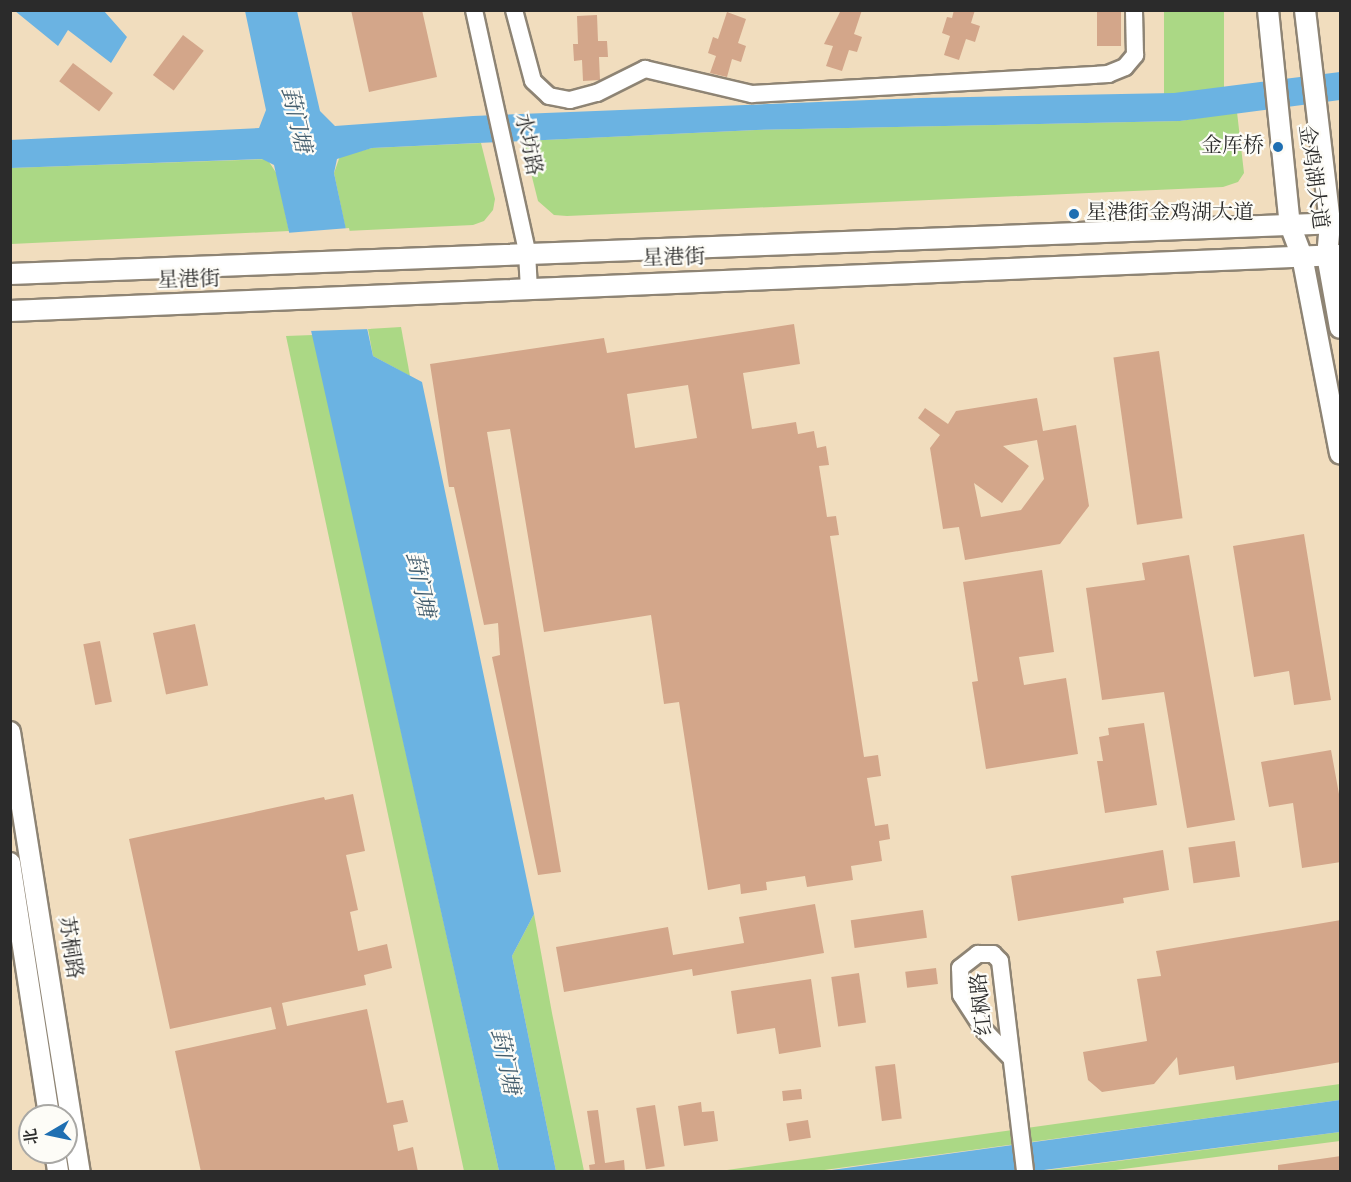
<!DOCTYPE html>
<meta charset="utf-8">
<style>
body{margin:0}
#map{position:relative;width:1351px;height:1182px;overflow:hidden;background:#f1ddbe;font-family:"Old Standard TT","Noto Serif SC",serif}
div>[style]{position:absolute}
.green>*{inset:0;background:#abd885;transform-origin:0 0}
.water>*{inset:0;background:#6bb3e2}
.pier>*{inset:0;background:#f1ddbe}
.building>*{inset:0;background:#d3a68a;transform-origin:0 0}
.roads{filter:drop-shadow(2px 0 #8e8474) drop-shadow(-2px 0 #8e8474) drop-shadow(0 2px #8e8474) drop-shadow(0 -2px #8e8474)}
.minor>*{height:16px;margin:-8px;padding:0 8px;transform-origin:8px;border-radius:8px;background:#fff}
.major>*{height:20px;margin:-10px;padding:0 10px;transform-origin:10px;border-radius:10px;background:#fff}
.dots>*{width:16px;height:16px;translate:-50% -50%;box-sizing:border-box;border:3px solid #fdfcf7;border-radius:50%}
span{translate:-50% -50%;white-space:nowrap;text-align:center;line-height:1.15;-webkit-text-stroke:4.5px #fdfcf7;paint-order:stroke}
.street-label{font-size:21px;color:#2b2b2b}
.poi-label{font-size:21px;color:#2b2b2b}
.right{translate:-100% -50%;text-align:right}
.left{translate:0 -50%;text-align:left}
.water-label{font-size:22px;color:#415b6b;font-style:italic}
.frame{position:absolute;inset:0;border:12px solid #2b2b2b;pointer-events:none}
.north{position:absolute;left:18px;top:1104px;width:60px;height:60px;box-sizing:border-box;background:#fdfcf7;border:2px solid #a9a8a5;border-radius:50%;rotate:261deg;font-size:16px;font-weight:700;line-height:24px;text-align:center;color:#2b2b2b}
.north::after{content:'';display:block;margin:auto;width:21px;height:27px;background:#1f6fb2;clip-path:polygon(50% 0,100% 100%,50% 72%,0 100%)}
</style>
<div id="map">
<div class="green">
<div style="left:1164px;top:11px;width:60px;height:83px"></div>
<div style="clip-path:polygon(1237px 112px,1244px 173px,1238px 182px,1223px 187px,567px 216px,554px 215px,538px 201px,523px 141px,756px 130px,1180px 121px)"></div>
<div style="clip-path:polygon(481px 143px,495px 199px,493px 210px,484px 221px,473px 225px,346px 231px,334px 173px,340px 156px,372px 148px)"></div>
<div style="clip-path:polygon(267px 159px,277px 174px,289px 231px,11px 244px,10px 168px)"></div>
<div style="clip-path:polygon(401px 327px,410px 376px,373px 356px,368px 329px)"></div>
<div style="clip-path:polygon(313px 335px,499px 1171px,464px 1171px,286px 336px)"></div>
<div style="clip-path:polygon(534px 914px,552px 1013px,584px 1171px,556px 1171px,512px 956px)"></div>
<div style="clip-path:polygon(1340px 1084px,1340px 1100px,817px 1171px,713px 1172px)"></div>
<div style="clip-path:polygon(1340px 1132px,1340px 1141px,1108px 1171px,1049px 1170px)"></div>
</div>
<div class="water">
<div style="clip-path:polygon(15px 11px,104px 11px,127px 37px,111px 63px,68px 30px,58px 46px)"></div>
<div style="clip-path:polygon(245px 11px,297px 11px,320px 111px,335px 126px,473px 116px,920px 98px,1174px 93px,1340px 72px,1340px 100px,1180px 121px,756px 130px,372px 148px,337px 159px,334px 173px,373px 356px,422px 382px,534px 914px,512px 956px,556px 1171px,499px 1171px,274px 165px,262px 159px,11px 168px,10px 140px,259px 128px,266px 110px)"></div>
<div style="clip-path:polygon(1340px 1100px,1340px 1132px,1036px 1171px,817px 1172px)"></div>
</div>
<div class="pier">
<div style="clip-path:polygon(349px 228px,371px 329px,309px 331px,286px 233px)"></div>
</div>
<div class="building">
<div style="clip-path:polygon(351px 10px,422px 10px,437px 77px,369px 92px)"></div>
<div style="clip-path:polygon(841px 10px,862px 10px,854px 34px,862px 37px,857px 52px,849px 50px,842px 71px,826px 66px,833px 46px,824px 44px)"></div>
<div style="clip-path:polygon(954px 10px,975px 10px,971px 23px,980px 26px,975px 42px,966px 39px,959px 60px,944px 55px,950px 36px,942px 33px,947px 17px,952px 18px)"></div>
<div style="left:1097px;top:10px;width:24px;height:36px"></div>
<div style="clip-path:polygon(727px 12px,746px 19px,738px 43px,746px 46px,741px 62px,732px 59px,727px 77px,710px 73px,716px 56px,708px 53px,713px 37px,718px 39px)"></div>
<div style="clip-path:polygon(597px 15px,598px 41px,607px 41px,608px 57px,599px 57px,600px 80px,583px 81px,582px 60px,574px 61px,573px 44px,578px 44px,577px 16px)"></div>
<div style="left:183px;top:35px;width:26px;height:50px;rotate:37deg"></div>
<div style="left:73px;top:63px;width:50px;height:23px;rotate:37deg"></div>
<div style="clip-path:polygon(evenodd,794px 324px,800px 364px,743px 373px,752px 429px,796px 422px,798px 434px,814px 431px,817px 448px,826px 446px,829px 465px,819px 466px,827px 517px,836px 516px,839px 535px,830px 536px,864px 757px,878px 755px,881px 776px,867px 778px,875px 826px,888px 824px,890px 839px,879px 841px,882px 861px,851px 866px,853px 880px,807px 887px,805px 876px,766px 882px,767px 890px,741px 894px,740px 884px,708px 890px,679px 702px,664px 704px,651px 615px,544px 632px,510px 429px,487px 432px,561px 872px,538px 875px,492px 657px,500px 655px,498px 623px,484px 625px,454px 487px,449px 487px,430px 364px,604px 338px,607px 353px,794px 324px,688px 385px,697px 438px,635px 448px,627px 394px,688px 385px)"></div>
<div style="left:1159px;top:351px;width:169px;height:46px;rotate:82deg"></div>
<div style="clip-path:polygon(evenodd,1037px 398px,1043px 431px,1076px 425px,1089px 506px,1060px 544px,965px 560px,959px 527px,943px 529px,930px 448px,940px 435px,918px 418px,925px 408px,948px 424px,956px 411px,1037px 398px,1037px 440px,1044px 479px,1021px 510px,981px 517px,974px 483px,1002px 503px,1029px 466px,1003px 446px,1037px 440px)"></div>
<div style="clip-path:polygon(1304px 534px,1331px 700px,1294px 705px,1289px 671px,1254px 677px,1233px 546px)"></div>
<div style="clip-path:polygon(1189px 555px,1235px 820px,1187px 828px,1164px 692px,1102px 700px,1086px 588px,1145px 580px,1142px 563px)"></div>
<div style="clip-path:polygon(1042px 570px,1054px 652px,1019px 657px,1024px 685px,1066px 678px,1078px 754px,986px 769px,972px 682px,978px 681px,963px 582px)"></div>
<div style="left:195px;top:624px;width:63px;height:43px;rotate:78deg"></div>
<div style="left:100px;top:641px;width:62px;height:17px;rotate:79deg"></div>
<div style="clip-path:polygon(1144px 723px,1157px 805px,1105px 813px,1097px 761px,1103px 761px,1099px 737px,1109px 735px,1108px 728px)"></div>
<div style="clip-path:polygon(1331px 750px,1341px 805px,1341px 862px,1302px 868px,1293px 803px,1269px 807px,1261px 762px)"></div>
<div style="clip-path:polygon(353px 794px,365px 851px,346px 855px,358px 910px,350px 912px,358px 951px,387px 944px,392px 968px,364px 975px,366px 985px,282px 1003px,287px 1026px,367px 1009px,387px 1103px,403px 1100px,408px 1122px,393px 1125px,398px 1151px,413px 1147px,418px 1172px,201px 1172px,175px 1051px,276px 1029px,271px 1007px,170px 1029px,129px 839px,324px 797px,325px 800px)"></div>
<div style="left:1235px;top:841px;width:36px;height:47px;rotate:82deg"></div>
<div style="clip-path:polygon(1163px 850px,1169px 890px,1123px 898px,1124px 903px,1018px 921px,1011px 876px)"></div>
<div style="clip-path:polygon(815px 904px,824px 953px,693px 976px,692px 969px,564px 992px,556px 947px,668px 927px,673px 955px,744px 943px,739px 917px)"></div>
<div style="left:923px;top:910px;width:28px;height:73px;rotate:82deg"></div>
<div style="clip-path:polygon(1341px 920px,1341px 1062px,1236px 1080px,1234px 1066px,1179px 1075px,1177px 1057px,1154px 1084px,1102px 1092px,1088px 1080px,1083px 1052px,1147px 1041px,1137px 979px,1161px 976px,1156px 951px)"></div>
<div style="left:936px;top:968px;width:16px;height:31px;rotate:83deg"></div>
<div style="left:859px;top:973px;width:50px;height:28px;rotate:82deg"></div>
<div style="clip-path:polygon(811px 979px,821px 1047px,779px 1054px,775px 1028px,737px 1034px,731px 991px)"></div>
<div style="left:895px;top:1064px;width:55px;height:20px;rotate:83deg"></div>
<div style="left:801px;top:1089px;width:10px;height:19px;rotate:84deg"></div>
<div style="clip-path:polygon(701px 1102px,702px 1112px,714px 1111px,718px 1141px,684px 1146px,678px 1106px)"></div>
<div style="left:655px;top:1105px;width:62px;height:19px;rotate:81deg"></div>
<div style="clip-path:polygon(598px 1110px,605px 1163px,624px 1160px,625px 1172px,590px 1172px,589px 1165px,595px 1164px,587px 1111px)"></div>
<div style="left:808px;top:1120px;width:18px;height:22px;rotate:81deg"></div>
<div style="clip-path:polygon(1341px 1156px,1341px 1172px,1278px 1172px,1278px 1165px)"></div>
</div>
<div class="roads">
<div class="minor">
<div style="left:474px;top:10px;width:248px;rotate:77.6deg"></div>
<div style="left:527px;top:252px;width:37px;rotate:87deg"></div>
<div style="left:514px;top:10px;width:73px;rotate:75deg"></div>
<div style="left:533px;top:81px;width:22px;rotate:43deg"></div>
<div style="left:549px;top:96px;width:21px;rotate:11deg"></div>
<div style="left:570px;top:100px;width:28px;rotate:-15deg"></div>
<div style="left:597px;top:93px;width:54px;rotate:-26.6deg"></div>
<div style="left:645px;top:69px;width:110px;rotate:13.2deg"></div>
<div style="left:752px;top:94px;width:357px;rotate:-3.2deg"></div>
<div style="left:1108px;top:74px;width:18px;rotate:-22deg"></div>
<div style="left:1125px;top:67px;width:16px;rotate:-50deg"></div>
<div style="left:1135px;top:55px;width:45px;rotate:-91.3deg"></div>
<div style="left:1011px;top:1058px;width:40px;rotate:-134deg"></div>
<div style="left:983px;top:1029px;width:40px;rotate:-122.9deg"></div>
<div style="left:961px;top:995px;width:27px;rotate:-92deg"></div>
<div style="left:960px;top:968px;width:23px;rotate:-38deg"></div>
<div style="left:978px;top:954px;width:15px"></div>
<div style="left:993px;top:954px;width:10px;rotate:45deg"></div>
<div style="left:1000px;top:961px;width:212px;rotate:83.2deg"></div>
</div>
<div class="major">
<div style="left:1268px;top:10px;width:216px;rotate:84.2deg"></div>
<div style="left:1290px;top:225px;width:33px;rotate:69deg"></div>
<div style="left:1302px;top:256px;width:201px;rotate:79.1deg"></div>
<div style="left:1305px;top:10px;width:214px;rotate:83.3deg"></div>
<div style="left:1330px;top:223px;width:32px;rotate:95deg"></div>
<div style="left:1327px;top:255px;width:74px;rotate:79.9deg"></div>
<div style="left:10px;top:274px;width:1331px;rotate:-2.2deg"></div>
<div style="left:10px;top:311px;width:1331px;rotate:-2.41deg"></div>
<div style="left:10px;top:732px;width:446px;rotate:81deg"></div>
<div style="left:10px;top:863px;width:256px;rotate:81.2deg"></div>
<div style="left:55px;top:1152px;width:20px;rotate:81deg"></div>
</div>
</div>
<div class="dots">
<div style="left:1278px;top:147px;background:#1f6fb2"></div>
<div style="left:1074px;top:214px;background:#1f6fb2"></div>
</div>
<div class="street-label">
<span style="left:527px;top:145px;rotate:78deg">水坊路</span>
<span style="left:1312px;top:177px;rotate:82deg">金鸡湖大道</span>
<span style="left:674px;top:259px;rotate:-2deg">星港街</span>
<span style="left:189px;top:281px;rotate:-2deg">星港街</span>
<span style="left:69px;top:948px;rotate:81deg">苏桐路</span>
<span style="left:983px;top:1004px;rotate:-96deg">红枫路</span>
</div>
<div class="poi-label">
<span class="right" style="left:1264px;top:147px">金厍桥</span>
<span class="left" style="left:1086px;top:214px">星港街金鸡湖大道</span>
</div>
<div class="water-label">
<span style="left:295px;top:120px;rotate:77deg">葑门塘</span>
<span style="left:419px;top:585px;rotate:78deg">葑门塘</span>
<span style="left:504px;top:1062px;rotate:78deg">葑门塘</span>
</div>
<div class="frame"></div>
<div class="north">北</div>
</div>
